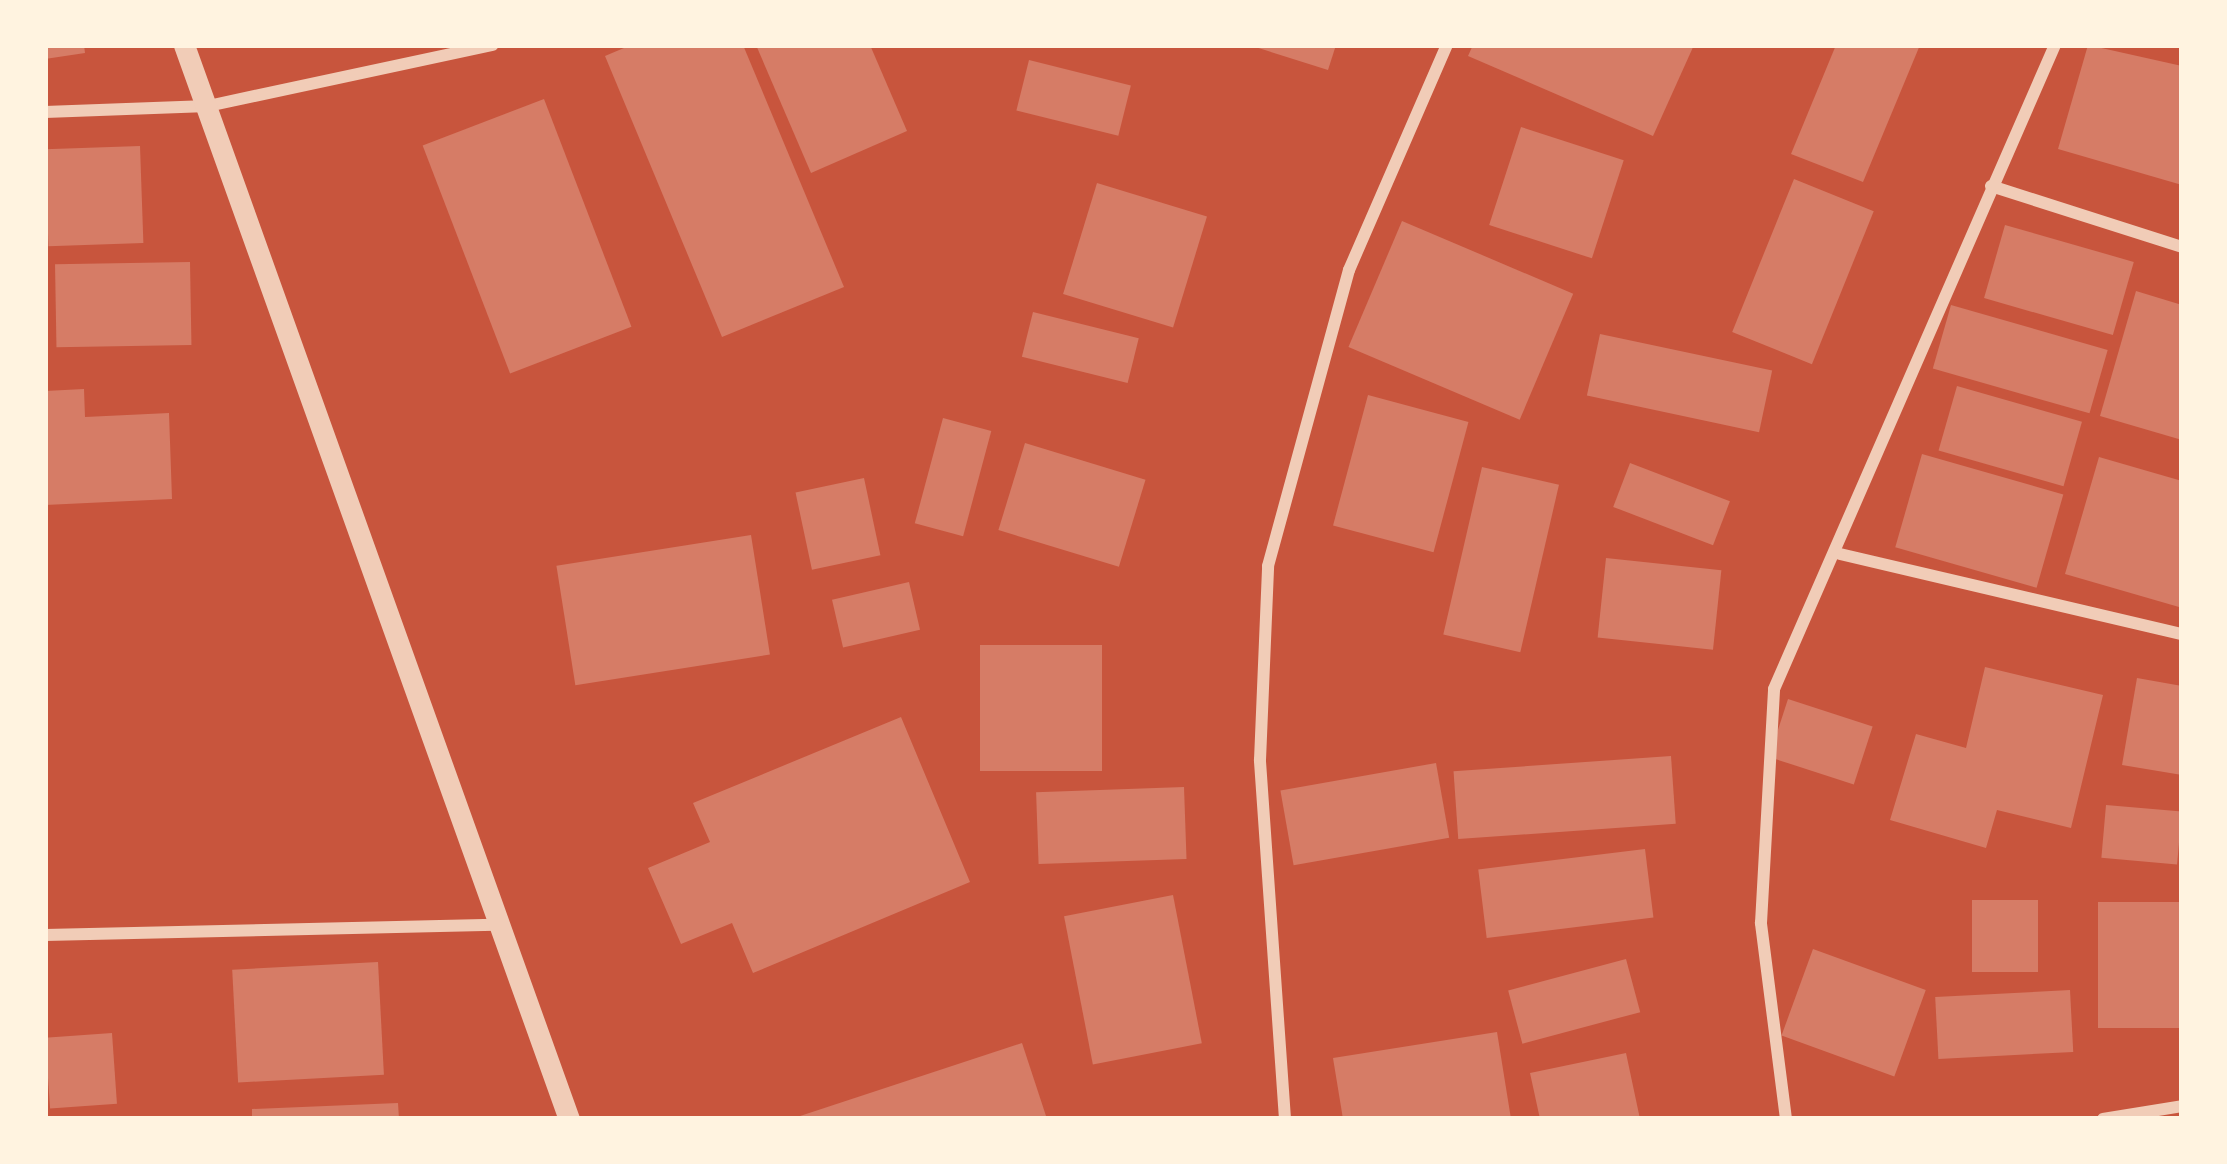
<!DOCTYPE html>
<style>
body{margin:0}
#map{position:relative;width:2227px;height:1164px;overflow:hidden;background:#c8553d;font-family:"IBM Plex Serif",serif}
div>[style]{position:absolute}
.building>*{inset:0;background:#d67c66;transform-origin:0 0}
.minor>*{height:12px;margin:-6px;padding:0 6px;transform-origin:6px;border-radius:6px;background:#f1ccb7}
.tertiary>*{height:21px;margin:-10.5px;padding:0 10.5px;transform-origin:10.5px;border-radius:10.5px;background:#f1ccb7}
span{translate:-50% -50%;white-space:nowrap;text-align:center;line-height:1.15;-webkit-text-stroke:12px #fff3e0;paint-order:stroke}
.frame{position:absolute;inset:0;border:48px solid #fff3e0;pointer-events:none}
</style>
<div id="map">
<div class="building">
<div style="clip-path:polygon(45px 45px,84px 45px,85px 53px,45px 59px)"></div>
<div style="clip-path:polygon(631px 45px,743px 45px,844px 287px,722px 337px,605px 56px)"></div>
<div style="clip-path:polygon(756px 45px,870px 45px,907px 131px,811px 173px)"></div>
<div style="clip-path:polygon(1249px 45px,1336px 45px,1328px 70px)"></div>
<div style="clip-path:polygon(1473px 45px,1694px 45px,1653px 136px,1468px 56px)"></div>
<div style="clip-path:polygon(1836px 45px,1920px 45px,1863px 182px,1791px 154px)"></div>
<div style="clip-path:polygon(2088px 45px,2182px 66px,2182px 185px,2058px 149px)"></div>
<div style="left:1029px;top:60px;width:105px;height:52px;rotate:14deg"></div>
<div style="left:544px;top:99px;width:244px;height:130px;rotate:69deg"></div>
<div style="left:1521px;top:127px;width:108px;height:103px;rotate:18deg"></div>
<div style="left:140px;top:146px;width:97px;height:95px;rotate:88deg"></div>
<div style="left:1794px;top:179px;width:86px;height:165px;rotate:22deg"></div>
<div style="left:1097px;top:183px;width:115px;height:116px;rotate:17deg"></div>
<div style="left:1402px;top:221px;width:186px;height:137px;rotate:23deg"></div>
<div style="left:2005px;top:225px;width:134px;height:76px;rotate:16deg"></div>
<div style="left:190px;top:262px;width:83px;height:135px;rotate:89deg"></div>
<div style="clip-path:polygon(2136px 291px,2182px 305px,2182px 440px,2100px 416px)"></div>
<div style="left:1951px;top:305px;width:163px;height:66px;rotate:16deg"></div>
<div style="left:1033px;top:312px;width:109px;height:46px;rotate:14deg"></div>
<div style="left:1600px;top:334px;width:176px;height:63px;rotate:12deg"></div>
<div style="left:1957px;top:386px;width:130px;height:67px;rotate:16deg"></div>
<div style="clip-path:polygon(84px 389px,85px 417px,169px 413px,172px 499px,45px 505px,45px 391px)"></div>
<div style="left:1368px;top:395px;width:104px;height:135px;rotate:15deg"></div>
<div style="left:943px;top:418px;width:50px;height:109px;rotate:15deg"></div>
<div style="left:1025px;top:443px;width:126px;height:91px;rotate:17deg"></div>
<div style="left:1922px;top:454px;width:147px;height:97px;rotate:16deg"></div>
<div style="clip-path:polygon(2099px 457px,2182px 481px,2179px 607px,2065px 574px)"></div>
<div style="left:1630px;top:463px;width:107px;height:47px;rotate:21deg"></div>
<div style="left:1482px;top:467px;width:79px;height:172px;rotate:13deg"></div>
<div style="left:864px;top:478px;width:79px;height:70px;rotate:78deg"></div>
<div style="left:751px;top:535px;width:121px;height:197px;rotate:81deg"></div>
<div style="left:1606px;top:558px;width:116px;height:80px;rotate:6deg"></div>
<div style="left:909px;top:582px;width:49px;height:79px;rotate:77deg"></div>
<div style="left:1102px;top:645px;width:126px;height:122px;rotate:90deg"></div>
<div style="clip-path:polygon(1985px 667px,2103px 695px,2071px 828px,1997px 810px,1986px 848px,1890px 820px,1916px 734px,1966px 748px)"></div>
<div style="clip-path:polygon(2137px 678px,2182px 686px,2182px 775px,2122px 765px)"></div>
<div style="left:1788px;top:699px;width:89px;height:61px;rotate:18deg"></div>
<div style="clip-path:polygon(901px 717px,970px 882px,753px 973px,732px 923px,681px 944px,648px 868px,710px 842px,693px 803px)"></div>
<div style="left:1671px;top:756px;width:68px;height:218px;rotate:86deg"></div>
<div style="left:1436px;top:763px;width:76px;height:158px;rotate:80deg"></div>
<div style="left:1184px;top:787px;width:72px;height:148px;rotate:88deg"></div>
<div style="left:2106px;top:805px;width:76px;height:53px;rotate:5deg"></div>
<div style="left:1645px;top:849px;width:69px;height:168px;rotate:83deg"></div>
<div style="left:1173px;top:895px;width:151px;height:111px;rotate:79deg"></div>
<div style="left:1972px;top:900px;width:66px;height:72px"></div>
<div style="left:2182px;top:902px;width:126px;height:84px;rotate:90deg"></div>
<div style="left:1813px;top:949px;width:120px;height:92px;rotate:20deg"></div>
<div style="left:1626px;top:959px;width:55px;height:122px;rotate:75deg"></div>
<div style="left:378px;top:962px;width:113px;height:146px;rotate:87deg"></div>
<div style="left:2070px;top:990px;width:62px;height:135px;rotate:87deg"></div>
<div style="clip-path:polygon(1497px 1032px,1511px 1119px,1343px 1119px,1333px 1058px)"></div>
<div style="left:112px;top:1033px;width:71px;height:67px;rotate:86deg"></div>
<div style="clip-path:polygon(1022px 1043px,1047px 1119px,794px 1119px,794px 1118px)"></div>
<div style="clip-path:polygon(1626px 1053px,1640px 1119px,1540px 1119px,1530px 1073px)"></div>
<div style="clip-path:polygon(398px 1103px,399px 1119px,252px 1119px,252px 1109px)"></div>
</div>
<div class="minor">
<div style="left:45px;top:112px;width:163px;rotate:-2.1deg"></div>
<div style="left:208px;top:106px;width:291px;rotate:-12.1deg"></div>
<div style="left:1991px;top:186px;width:201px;rotate:17.7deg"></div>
<div style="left:1840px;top:554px;width:351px;rotate:13.2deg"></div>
<div style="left:45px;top:935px;width:450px;rotate:-1.3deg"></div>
<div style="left:1285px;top:1119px;width:360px;rotate:-94deg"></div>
<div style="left:1260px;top:760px;width:194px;rotate:-87.6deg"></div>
<div style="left:1268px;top:566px;width:307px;rotate:-74.7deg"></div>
<div style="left:1349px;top:270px;width:245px;rotate:-66.5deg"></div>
<div style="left:1786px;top:1119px;width:198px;rotate:-97.3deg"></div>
<div style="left:1761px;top:923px;width:234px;rotate:-86.8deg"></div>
<div style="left:1774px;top:689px;width:703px;rotate:-66.43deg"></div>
<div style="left:2103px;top:1119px;width:80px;rotate:-9.3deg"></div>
</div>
<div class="tertiary">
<div style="left:184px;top:45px;width:1141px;rotate:70.28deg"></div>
</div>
<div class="frame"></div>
</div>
